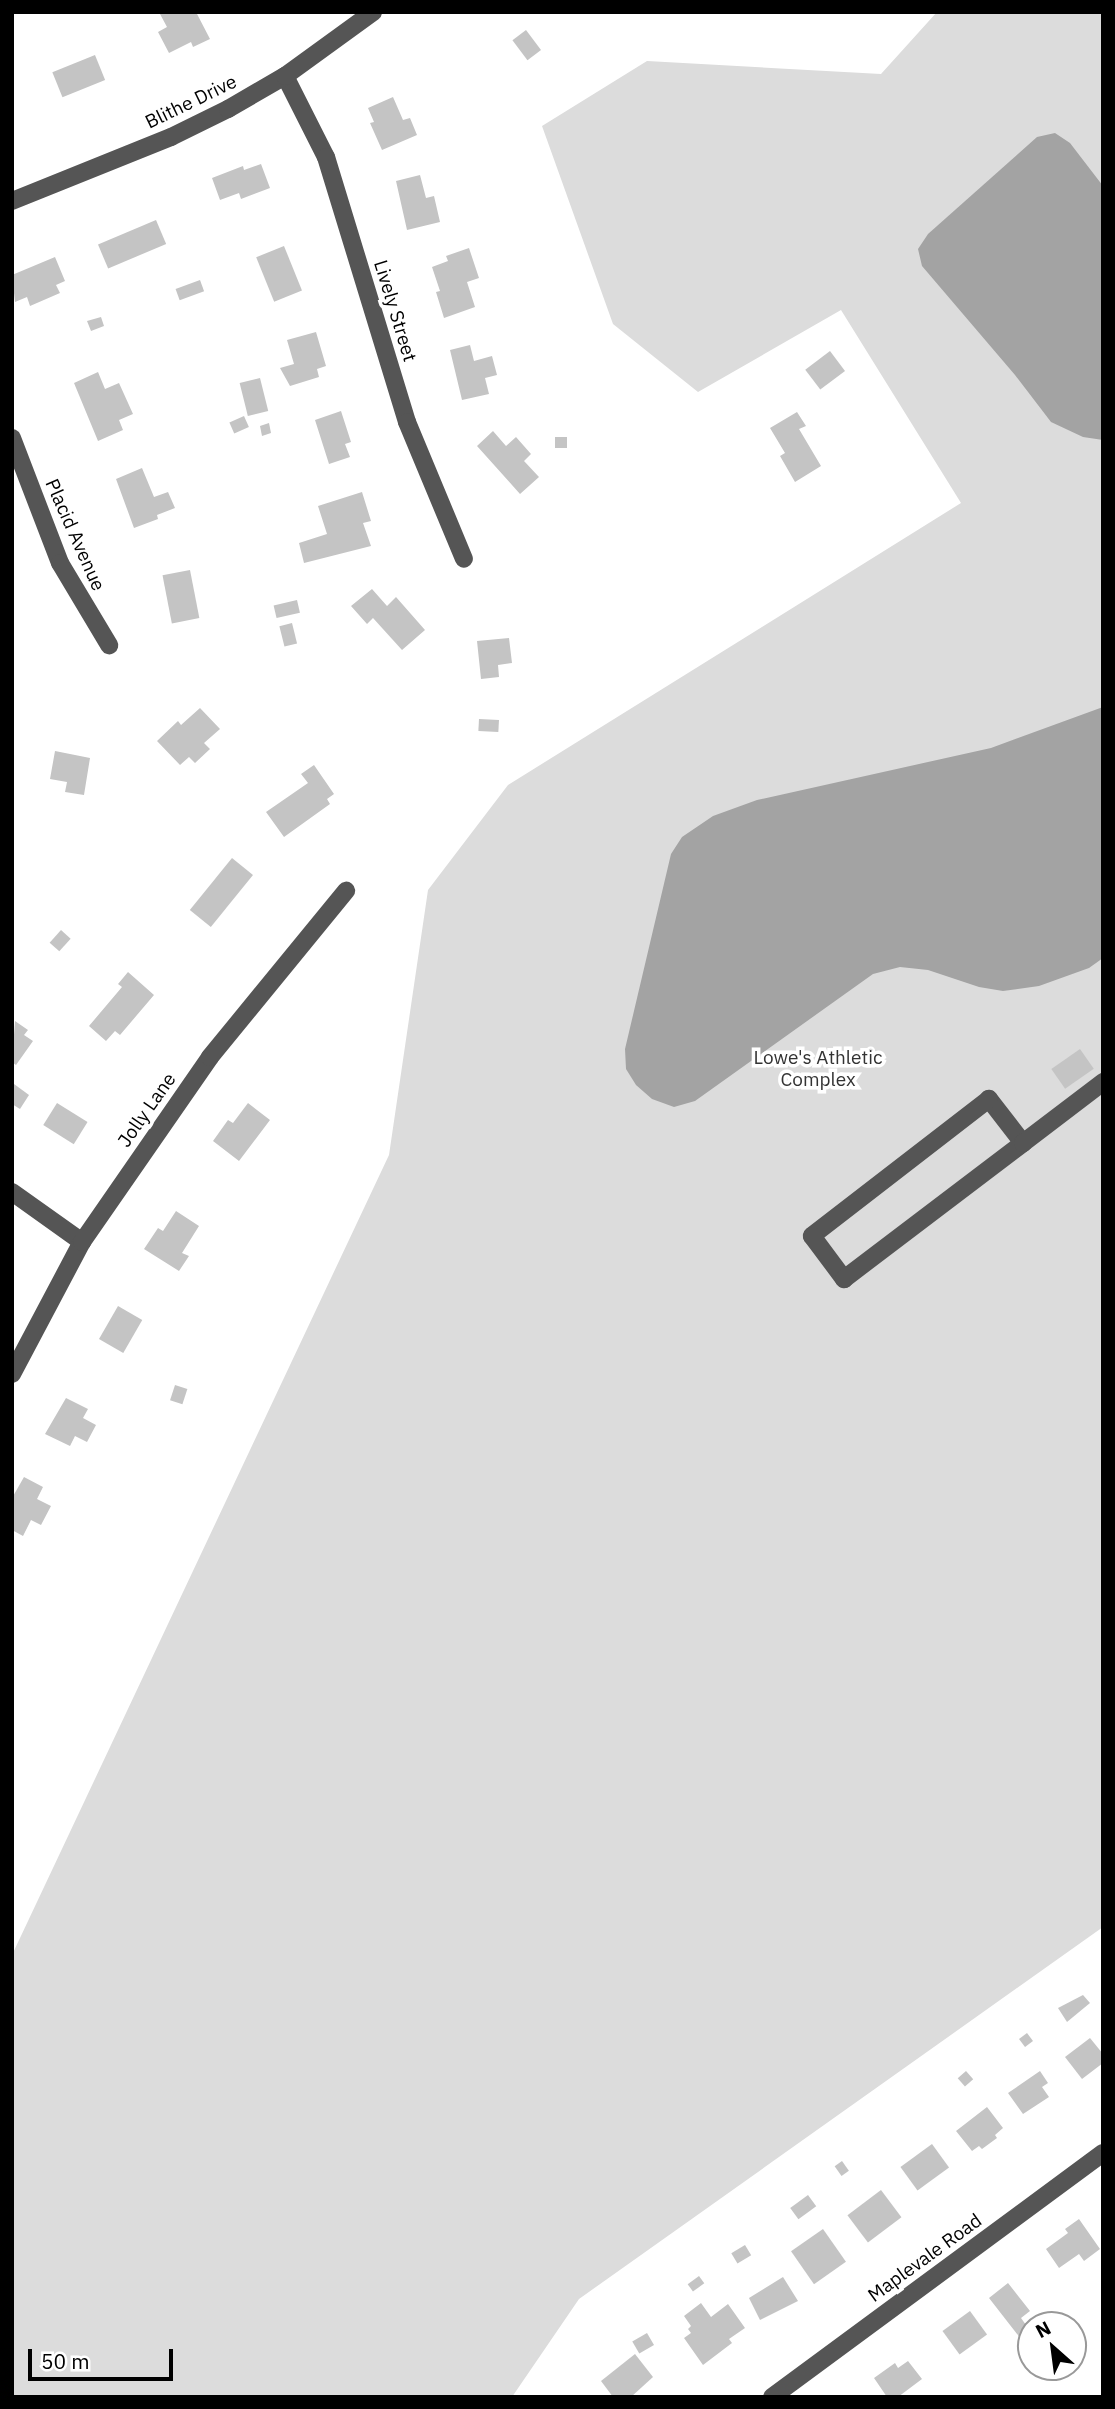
<!DOCTYPE html>
<style>
body{margin:0}
#map{position:relative;width:1115px;height:2409px;overflow:hidden;background:#fff;font-family:"IBM Plex Sans",sans-serif}
div>[style]{position:absolute}
.green>*{inset:0;background:#dcdcdc}
.water>*{inset:0;background:#a3a3a3}
.building>*{inset:0;background:#c4c4c4;transform-origin:0 0}
.minor>*{height:18px;margin:-9px;padding:0 9px;transform-origin:9px;border-radius:9px;background:#555}
span{translate:-50% -50%;white-space:nowrap;text-align:center;line-height:1.15;-webkit-text-stroke:7px #fff;paint-order:stroke}
.street-label{font-size:19px;color:#000}
.park-label{font-size:19px;color:#333}
.frame{position:absolute;inset:0;border:14px solid #000;pointer-events:none}
.north{position:absolute;left:1017px;top:2311px;width:70px;height:70px;box-sizing:border-box;background:#fff;border:2px solid #999;border-radius:50%;rotate:332deg;font-size:19px;font-weight:700;line-height:28px;text-align:center;color:#000}
.north::after{content:'';display:block;margin:auto;width:24px;height:32px;background:#000;clip-path:polygon(50% 0,100% 100%,50% 72%,0 100%)}
.scale{position:absolute;left:28px;top:2349px;width:145px;height:32px;box-sizing:border-box;border:4px solid #000;border-top:0;padding-left:9px;font-size:21px;line-height:24px;white-space:nowrap;color:#000;-webkit-text-stroke:5px #fff;paint-order:stroke}
</style>
<div id="map">
<div class="green">
<div style="clip-path:polygon(937px 12px,1103px 12px,1103px 1927px,579px 2299px,512px 2397px,12px 2397px,12px 1955px,389px 1155px,428px 890px,508px 785px,961px 503px,841px 310px,698px 392px,613px 324px,542px 126px,647px 61px,881px 74px)"></div>
</div>
<div class="water">
<div style="clip-path:polygon(1055px 133px,1070px 143px,1103px 186px,1103px 440px,1083px 437px,1051px 422px,1015px 375px,922px 266px,918px 249px,928px 234px,1037px 137px)"></div>
<div style="clip-path:polygon(1103px 707px,1103px 958px,1089px 968px,1039px 986px,1003px 991px,979px 987px,928px 970px,900px 967px,873px 974px,695px 1101px,674px 1107px,652px 1099px,636px 1085px,626px 1069px,625px 1049px,671px 854px,682px 837px,713px 816px,757px 800px,991px 748px)"></div>
</div>
<div class="building">
<div style="clip-path:polygon(196px 12px,210px 39px,193px 47px,191px 42px,169px 53px,158px 32px,167px 27px,160px 14px)"></div>
<div style="left:526px;top:30px;width:25px;height:17px;rotate:53deg"></div>
<div style="left:95px;top:55px;width:27px;height:46px;rotate:68deg"></div>
<div style="clip-path:polygon(393px 97px,403px 120px,410px 118px,417px 135px,382px 150px,370px 123px,374px 122px,368px 108px)"></div>
<div style="clip-path:polygon(261px 164px,270px 188px,241px 199px,239px 193px,220px 200px,212px 178px,243px 166px,244px 170px)"></div>
<div style="clip-path:polygon(420px 175px,426px 198px,434px 196px,440px 222px,407px 230px,396px 181px)"></div>
<div style="left:156px;top:220px;width:26px;height:63px;rotate:67deg"></div>
<div style="left:284px;top:246px;width:48px;height:30px;rotate:68deg"></div>
<div style="clip-path:polygon(469px 248px,479px 278px,467px 282px,475px 307px,444px 318px,436px 292px,440px 291px,432px 267px,448px 261px,446px 256px)"></div>
<div style="clip-path:polygon(55px 257px,65px 281px,56px 285px,60px 293px,30px 306px,27px 297px,15px 302px,12px 275px)"></div>
<div style="left:200px;top:280px;width:12px;height:26px;rotate:70deg"></div>
<div style="clip-path:polygon(101px 317px,104px 326px,91px 331px,87px 321px)"></div>
<div style="clip-path:polygon(316px 332px,326px 366px,317px 369px,319px 377px,290px 386px,280px 368px,294px 364px,287px 340px)"></div>
<div style="clip-path:polygon(470px 345px,474px 361px,492px 356px,497px 375px,485px 378px,489px 394px,462px 400px,450px 350px)"></div>
<div style="left:830px;top:351px;width:25px;height:31px;rotate:53deg"></div>
<div style="clip-path:polygon(98px 372px,105px 389px,119px 383px,133px 414px,119px 420px,123px 430px,98px 441px,74px 383px)"></div>
<div style="left:260px;top:378px;width:34px;height:21px;rotate:76deg"></div>
<div style="clip-path:polygon(341px 411px,351px 442px,345px 444px,350px 457px,329px 464px,315px 420px)"></div>
<div style="clip-path:polygon(797px 412px,806px 426px,799px 429px,821px 466px,795px 482px,780px 456px,785px 453px,770px 428px)"></div>
<div style="left:244px;top:416px;width:12px;height:16px;rotate:66deg"></div>
<div style="clip-path:polygon(269px 423px,271px 433px,262px 436px,260px 426px)"></div>
<div style="clip-path:polygon(493px 431px,506px 446px,516px 437px,531px 454px,524px 461px,539px 477px,520px 494px,477px 446px)"></div>
<div style="left:555px;top:437px;width:12px;height:11px"></div>
<div style="clip-path:polygon(142px 468px,154px 497px,168px 492px,175px 508px,157px 515px,158px 519px,134px 528px,116px 479px)"></div>
<div style="clip-path:polygon(362px 492px,371px 521px,363px 523px,371px 546px,304px 563px,299px 543px,327px 534px,318px 506px)"></div>
<div style="left:190px;top:570px;width:49px;height:28px;rotate:79deg"></div>
<div style="clip-path:polygon(372px 589px,387px 606px,396px 597px,425px 630px,402px 650px,373px 618px,367px 624px,351px 606px)"></div>
<div style="left:297px;top:600px;width:13px;height:24px;rotate:77deg"></div>
<div style="left:292px;top:623px;width:21px;height:13px;rotate:76deg"></div>
<div style="clip-path:polygon(509px 638px,512px 663px,498px 665px,499px 677px,481px 679px,477px 641px)"></div>
<div style="clip-path:polygon(200px 708px,220px 729px,204px 743px,210px 749px,195px 763px,189px 757px,180px 765px,157px 741px,178px 721px,181px 725px)"></div>
<div style="left:479px;top:719px;width:20px;height:12px;rotate:3deg"></div>
<div style="clip-path:polygon(55px 751px,90px 758px,84px 795px,65px 792px,67px 782px,50px 779px)"></div>
<div style="clip-path:polygon(314px 765px,334px 794px,327px 799px,330px 804px,284px 837px,266px 812px,308px 783px,301px 774px)"></div>
<div style="left:232px;top:858px;width:27px;height:67px;rotate:39deg"></div>
<div style="left:61px;top:930px;width:13px;height:17px;rotate:42deg"></div>
<div style="clip-path:polygon(128px 972px,154px 995px,120px 1035px,115px 1031px,106px 1041px,89px 1026px,122px 987px,118px 984px)"></div>
<div style="clip-path:polygon(15px 1021px,28px 1030px,24px 1035px,33px 1041px,16px 1065px,12px 1062px)"></div>
<div style="left:1080px;top:1049px;width:24px;height:35px;rotate:55deg"></div>
<div style="clip-path:polygon(14px 1084px,29px 1095px,20px 1109px,12px 1104px)"></div>
<div style="left:57px;top:1103px;width:36px;height:26px;rotate:32deg"></div>
<div style="clip-path:polygon(248px 1103px,270px 1120px,239px 1161px,213px 1141px,228px 1120px,233px 1123px)"></div>
<div style="clip-path:polygon(176px 1211px,199px 1226px,182px 1253px,189px 1256px,179px 1271px,144px 1249px,158px 1228px,163px 1231px)"></div>
<div style="left:118px;top:1306px;width:28px;height:38px;rotate:30deg"></div>
<div style="left:175px;top:1385px;width:13px;height:16px;rotate:18deg"></div>
<div style="clip-path:polygon(66px 1398px,88px 1409px,83px 1418px,96px 1425px,87px 1442px,75px 1436px,70px 1446px,45px 1434px)"></div>
<div style="clip-path:polygon(24px 1477px,43px 1487px,37px 1499px,51px 1506px,41px 1525px,31px 1520px,23px 1536px,12px 1530px,12px 1498px)"></div>
<div style="clip-path:polygon(1083px 1995px,1090px 2003px,1067px 2022px,1058px 2008px)"></div>
<div style="left:1027px;top:2033px;width:10px;height:10px;rotate:53deg"></div>
<div style="clip-path:polygon(1090px 2038px,1103px 2054px,1103px 2063px,1082px 2079px,1065px 2057px)"></div>
<div style="left:966px;top:2071px;width:11px;height:11px;rotate:49deg"></div>
<div style="clip-path:polygon(1040px 2071px,1048px 2083px,1042px 2087px,1049px 2097px,1023px 2114px,1008px 2093px)"></div>
<div style="clip-path:polygon(987px 2107px,1003px 2128px,995px 2135px,997px 2138px,982px 2149px,979px 2146px,972px 2151px,956px 2131px)"></div>
<div style="left:932px;top:2144px;width:29px;height:39px;rotate:54deg"></div>
<div style="left:842px;top:2161px;width:12px;height:9px;rotate:55deg"></div>
<div style="left:881px;top:2190px;width:34px;height:42px;rotate:53deg"></div>
<div style="left:808px;top:2195px;width:14px;height:22px;rotate:54deg"></div>
<div style="clip-path:polygon(1079px 2219px,1100px 2249px,1084px 2261px,1079px 2254px,1059px 2268px,1046px 2249px,1068px 2233px,1065px 2229px)"></div>
<div style="left:823px;top:2229px;width:40px;height:39px;rotate:55deg"></div>
<div style="left:745px;top:2245px;width:12px;height:16px;rotate:59deg"></div>
<div style="left:699px;top:2276px;width:9px;height:14px;rotate:54deg"></div>
<div style="clip-path:polygon(783px 2277px,798px 2301px,760px 2320px,749px 2298px)"></div>
<div style="clip-path:polygon(1008px 2283px,1030px 2311px,1021px 2318px,1031px 2332px,1021px 2339px,989px 2298px)"></div>
<div style="clip-path:polygon(701px 2303px,711px 2317px,728px 2304px,745px 2328px,729px 2339px,732px 2343px,703px 2365px,684px 2338px,691px 2333px,688px 2329px,691px 2326px,684px 2316px)"></div>
<div style="left:970px;top:2311px;width:29px;height:34px;rotate:54deg"></div>
<div style="left:647px;top:2333px;width:14px;height:17px;rotate:60deg"></div>
<div style="clip-path:polygon(635px 2354px,653px 2377px,631px 2397px,613px 2397px,601px 2381px)"></div>
<div style="clip-path:polygon(908px 2361px,922px 2379px,898px 2397px,887px 2397px,874px 2378px,895px 2363px,898px 2368px)"></div>
</div>
<div class="minor">
<div style="left:285px;top:76px;width:91px;rotate:63.2deg"></div>
<div style="left:326px;top:157px;width:277px;rotate:73deg"></div>
<div style="left:407px;top:422px;width:148px;rotate:67.4deg"></div>
<div style="left:12px;top:201px;width:171px;rotate:-21.9deg"></div>
<div style="left:171px;top:137px;width:64px;rotate:-26.2deg"></div>
<div style="left:228px;top:109px;width:66px;rotate:-30.1deg"></div>
<div style="left:285px;top:76px;width:109px;rotate:-36deg"></div>
<div style="left:12px;top:438px;width:134px;rotate:69deg"></div>
<div style="left:60px;top:563px;width:96px;rotate:59.1deg"></div>
<div style="left:1023px;top:1143px;width:56px;rotate:-127.7deg"></div>
<div style="left:989px;top:1099px;width:224px;rotate:142.3deg"></div>
<div style="left:812px;top:1236px;width:54px;rotate:53.3deg"></div>
<div style="left:844px;top:1279px;width:225px;rotate:-37.2deg"></div>
<div style="left:1023px;top:1143px;width:101px;rotate:-37.3deg"></div>
<div style="left:12px;top:1192px;width:86px;rotate:35.5deg"></div>
<div style="left:12px;top:1374px;width:149px;rotate:-62.1deg"></div>
<div style="left:82px;top:1242px;width:225px;rotate:-55.3deg"></div>
<div style="left:210px;top:1057px;width:215px;rotate:-50.7deg"></div>
<div style="left:772px;top:2397px;width:411px;rotate:-36.4deg"></div>
</div>
<div class="street-label">
<span style="left:191px;top:102px;rotate:-26deg">Blithe Drive</span>
<span style="left:395px;top:311px;rotate:73deg">Lively Street</span>
<span style="left:75px;top:535px;rotate:66deg">Placid Avenue</span>
<span style="left:147px;top:1110px;rotate:-55deg">Jolly Lane</span>
<span style="left:925px;top:2258px;rotate:-36deg">Maplevale Road</span>
</div>
<div class="park-label">
<span style="left:818px;top:1069px">Lowe's Athletic<br>Complex</span>
</div>
<div class="frame"></div>
<div class="north">N</div>
<div class="scale">50 m</div>
</div>
